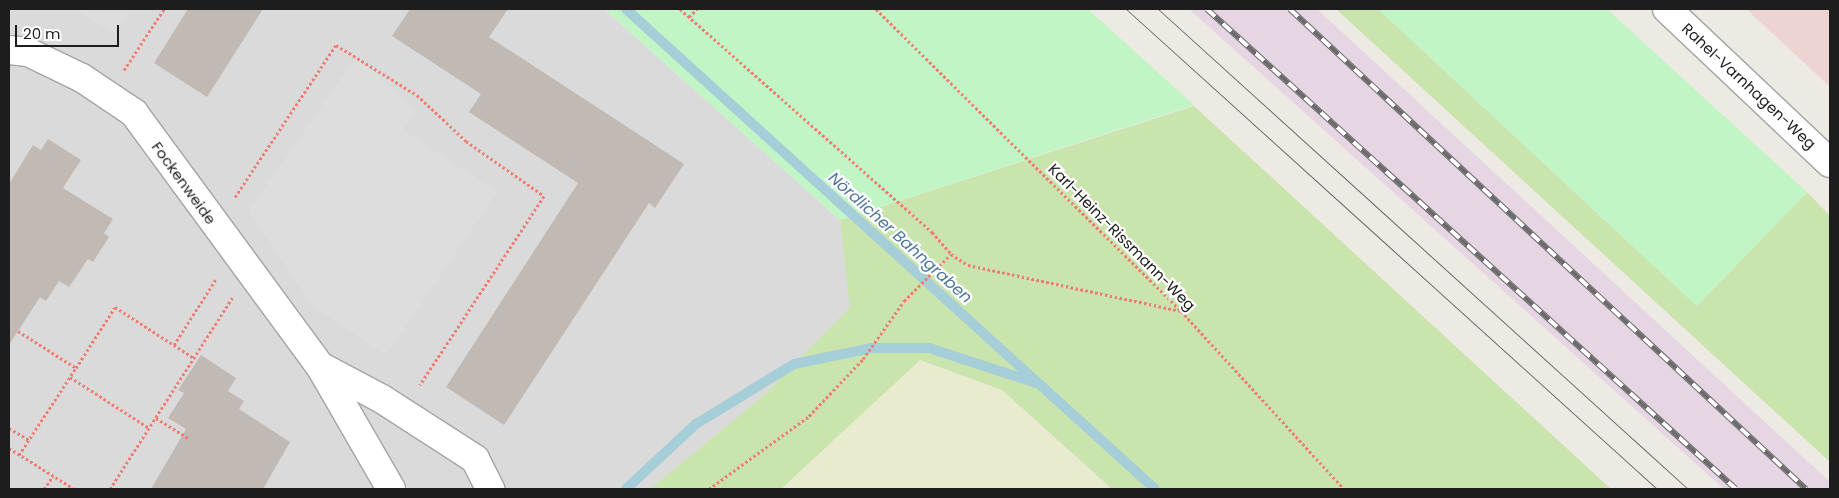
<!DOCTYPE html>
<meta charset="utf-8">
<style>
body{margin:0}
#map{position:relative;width:1839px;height:498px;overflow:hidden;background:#edeae3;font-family:Poppins,sans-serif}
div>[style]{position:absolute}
.residential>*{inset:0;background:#dbdada}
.commercial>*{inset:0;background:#edd4d3}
.industrial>*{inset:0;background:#e6d5e3}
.farmland>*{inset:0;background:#e9ebcf}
.grass>*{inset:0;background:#c9e4ac}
.park>*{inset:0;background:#c2f5c5}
.parking>*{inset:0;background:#ddd}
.stream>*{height:10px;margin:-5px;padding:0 5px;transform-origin:5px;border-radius:5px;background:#a6ced8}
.building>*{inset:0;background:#c1b9b3}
.path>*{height:3px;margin-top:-1.5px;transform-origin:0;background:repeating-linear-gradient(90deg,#f07c71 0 2.5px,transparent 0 5px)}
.roads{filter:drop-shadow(1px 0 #a4a4a4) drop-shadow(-1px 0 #a4a4a4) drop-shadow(0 1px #a4a4a4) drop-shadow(0 -1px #a4a4a4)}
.minor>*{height:28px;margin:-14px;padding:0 14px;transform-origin:14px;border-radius:14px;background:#fff}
.tertiary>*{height:28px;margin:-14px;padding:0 14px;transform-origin:14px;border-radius:14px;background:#fff}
.tram>*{height:1px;margin:-0.5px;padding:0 0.5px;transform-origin:0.5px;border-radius:0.5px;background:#6b6b6b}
.rail>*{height:5.5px;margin-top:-2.75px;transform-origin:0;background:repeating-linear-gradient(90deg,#fff 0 11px,#6b6b6b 0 22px);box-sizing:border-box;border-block:1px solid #6b6b6b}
span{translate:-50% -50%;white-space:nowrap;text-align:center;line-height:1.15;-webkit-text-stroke:4.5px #fff;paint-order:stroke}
.street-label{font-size:15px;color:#1d1d1d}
.water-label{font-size:16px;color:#4d779e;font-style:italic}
.frame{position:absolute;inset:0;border:10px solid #1d1d1d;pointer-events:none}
.scale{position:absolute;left:15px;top:25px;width:104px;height:22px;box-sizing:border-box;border:2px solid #1d1d1d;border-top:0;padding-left:6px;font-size:15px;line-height:18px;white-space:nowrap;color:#1d1d1d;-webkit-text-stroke:4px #fff;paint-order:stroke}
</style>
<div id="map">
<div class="residential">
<div style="clip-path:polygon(9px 9px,604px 9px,840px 220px,851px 307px,764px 395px,650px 489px,9px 489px)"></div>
</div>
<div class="commercial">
<div style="clip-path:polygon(1746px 9px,1830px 9px,1830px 87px,1783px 43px)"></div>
</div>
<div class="industrial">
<div style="clip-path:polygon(1189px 9px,1317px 9px,1830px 482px,1830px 489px,1724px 489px)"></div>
</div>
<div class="farmland">
<div style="clip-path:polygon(919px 360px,1002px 390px,1112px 489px,781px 489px)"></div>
</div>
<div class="grass">
<div style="clip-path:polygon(1336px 9px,1378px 9px,1697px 306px,1807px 192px,1830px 216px,1830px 462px)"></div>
<div style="clip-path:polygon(1194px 106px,1611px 489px,1112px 489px,1002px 390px,920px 360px,781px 489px,650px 489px,764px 395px,850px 307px,840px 220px)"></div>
</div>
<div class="park">
<div style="clip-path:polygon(604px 9px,1088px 9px,1194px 105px,840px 220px)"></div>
<div style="clip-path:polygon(1378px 9px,1607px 9px,1807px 192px,1697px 306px)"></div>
</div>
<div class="parking">
<div style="clip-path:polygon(75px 9px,132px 9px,115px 34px)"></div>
<div style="clip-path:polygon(357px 56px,415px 110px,403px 130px,497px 192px,386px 355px,312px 305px,249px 211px)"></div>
</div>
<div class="stream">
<div style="left:626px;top:9px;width:714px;rotate:42.22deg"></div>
<div style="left:626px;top:489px;width:96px;rotate:-42.9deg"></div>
<div style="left:696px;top:424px;width:115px;rotate:-31.5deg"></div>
<div style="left:794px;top:364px;width:80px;rotate:-11.6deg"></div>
<div style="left:872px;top:348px;width:57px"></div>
<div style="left:929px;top:348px;width:113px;rotate:18.1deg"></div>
</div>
<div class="building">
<div style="clip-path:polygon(188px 9px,263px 9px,207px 97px,154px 63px)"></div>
<div style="clip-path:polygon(410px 9px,508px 9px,489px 37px,684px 164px,655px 208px,649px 203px,504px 425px,446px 387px,578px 183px,469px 112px,481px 94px,392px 36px)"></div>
<div style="clip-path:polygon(48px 139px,81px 160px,63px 188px,113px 219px,104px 233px,109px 237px,93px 262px,88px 259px,69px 287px,59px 281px,46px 301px,40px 297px,9px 345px,9px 184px,33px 145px,41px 150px)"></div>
<div style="clip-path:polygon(201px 355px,236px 378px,228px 391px,244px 401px,239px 409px,290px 442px,263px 489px,151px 489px,186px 429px,168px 418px,184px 393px,178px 390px)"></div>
</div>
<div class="path">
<div style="left:680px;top:9px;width:337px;rotate:41.5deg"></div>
<div style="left:932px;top:232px;width:29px;rotate:49deg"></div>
<div style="left:951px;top:254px;width:20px;rotate:33deg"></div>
<div style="left:968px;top:265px;width:218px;rotate:12.2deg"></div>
<div style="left:876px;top:9px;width:429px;rotate:44.7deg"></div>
<div style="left:1181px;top:311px;width:241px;rotate:47.5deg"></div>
<div style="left:689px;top:17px;width:11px;rotate:-45deg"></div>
<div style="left:124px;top:70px;width:73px;rotate:-56.7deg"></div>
<div style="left:235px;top:197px;width:182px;rotate:-56.4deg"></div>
<div style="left:336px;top:45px;width:95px;rotate:31.7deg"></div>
<div style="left:417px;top:95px;width:67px;rotate:43.2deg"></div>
<div style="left:466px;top:141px;width:95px;rotate:35.2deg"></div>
<div style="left:544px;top:196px;width:226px;rotate:123.3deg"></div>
<div style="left:18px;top:331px;width:69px;rotate:32.5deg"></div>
<div style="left:76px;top:368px;width:72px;rotate:-57.4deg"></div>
<div style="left:115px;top:307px;width:94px;rotate:32.8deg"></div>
<div style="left:174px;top:345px;width:78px;rotate:-57.5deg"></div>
<div style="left:70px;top:377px;width:94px;rotate:32.8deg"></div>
<div style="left:156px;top:418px;width:38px;rotate:32deg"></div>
<div style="left:9px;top:428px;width:23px;rotate:31deg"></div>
<div style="left:9px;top:448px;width:77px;rotate:32.2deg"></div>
<div style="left:19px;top:455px;width:104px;rotate:-56.8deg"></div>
<div style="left:44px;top:489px;width:16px;rotate:-55deg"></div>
<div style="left:110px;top:489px;width:227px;rotate:-57.4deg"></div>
<div style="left:709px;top:489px;width:124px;rotate:-36.1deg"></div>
<div style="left:809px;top:416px;width:79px;rotate:-46.5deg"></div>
<div style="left:863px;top:359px;width:71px;rotate:-54.7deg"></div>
<div style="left:904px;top:301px;width:66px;rotate:-45deg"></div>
</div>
<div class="roads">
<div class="minor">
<div style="left:9px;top:50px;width:19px;rotate:6deg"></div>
<div style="left:28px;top:52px;width:60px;rotate:25.7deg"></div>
<div style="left:82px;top:78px;width:63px;rotate:33.9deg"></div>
<div style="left:134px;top:113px;width:314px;rotate:53.7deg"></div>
<div style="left:320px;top:366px;width:142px;rotate:60deg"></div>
<div style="left:320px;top:366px;width:70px;rotate:28deg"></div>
<div style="left:382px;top:399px;width:111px;rotate:32.8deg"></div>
<div style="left:475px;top:459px;width:34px;rotate:63deg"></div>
</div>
<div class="tertiary">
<div style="left:1667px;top:9px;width:224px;rotate:43.4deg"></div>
</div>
</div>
<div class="tram">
<div style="left:1126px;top:9px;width:716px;rotate:42.11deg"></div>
<div style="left:1158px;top:9px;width:715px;rotate:42.17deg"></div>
</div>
<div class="rail">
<div style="left:1207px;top:9px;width:714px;rotate:42.22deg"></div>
<div style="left:1290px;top:9px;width:705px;rotate:42.93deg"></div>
</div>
<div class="street-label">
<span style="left:1749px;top:86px;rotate:43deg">Rahel-Varnhagen-Weg</span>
<span style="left:184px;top:183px;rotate:54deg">Fockenweide</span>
<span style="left:1122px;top:237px;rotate:45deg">Karl-Heinz-Rissmann-Weg</span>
</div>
<div class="water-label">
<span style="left:900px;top:238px;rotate:42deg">Nördlicher Bahngraben</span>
</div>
<div class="frame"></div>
<div class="scale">20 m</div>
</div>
